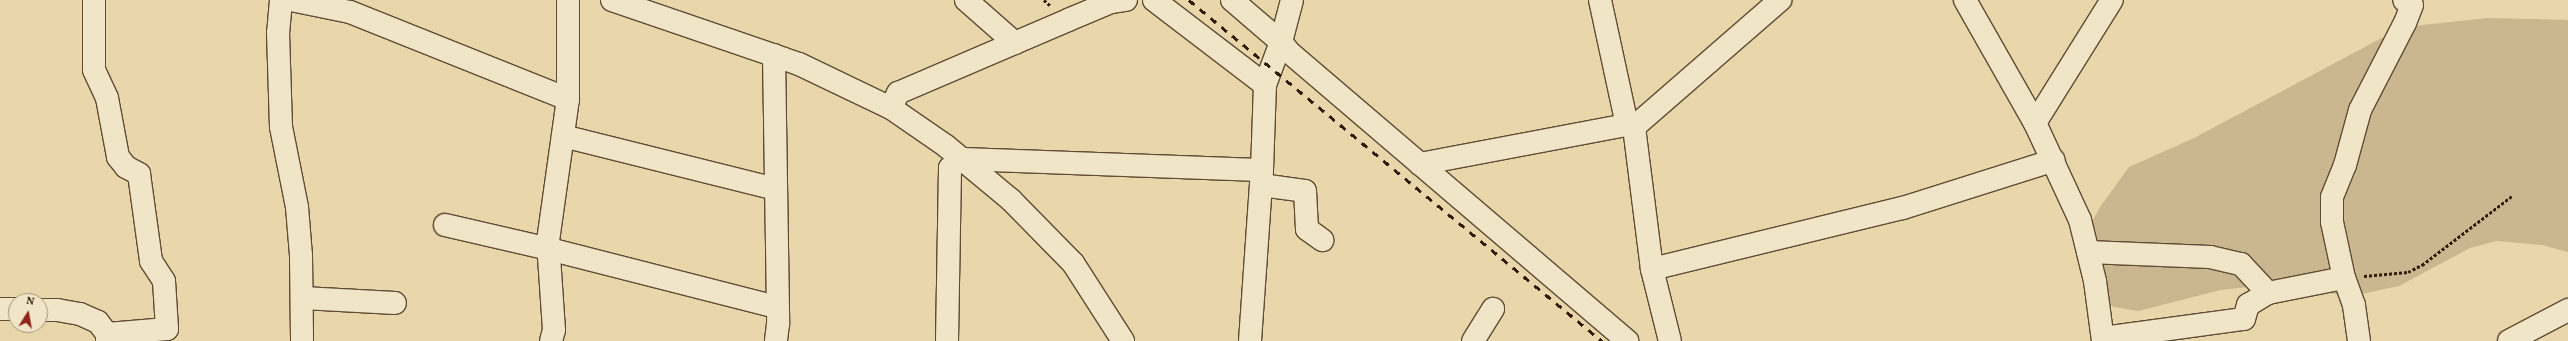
<!DOCTYPE html>
<style>
body{margin:0}
#map{position:relative;width:2568px;height:341px;overflow:hidden;background:#e9d7ab;font-family:Vollkorn,serif}
div>[style]{position:absolute}
.green>*{inset:0;background:#cab790}
.path>*{height:2.5px;margin-top:-1.25px;transform-origin:0;background:repeating-linear-gradient(90deg,#321d0d 0 3px,transparent 0 5px)}
.roads{filter:drop-shadow(1px 0 #604c34) drop-shadow(-1px 0 #604c34) drop-shadow(0 1px #604c34) drop-shadow(0 -1px #604c34)}
.minor>*{height:22px;margin:-11px;padding:0 11px;transform-origin:11px;border-radius:11px;background:#f1e5c8}
.rail>*{height:3px;margin-top:-1.5px;transform-origin:0;background:repeating-linear-gradient(90deg,#321d0d 0 7px,transparent 0 14px)}
span{translate:-50% -50%;white-space:nowrap;text-align:center;line-height:1.15;-webkit-text-stroke:3px #f1e5c8;paint-order:stroke}
.north{position:absolute;left:8px;top:293px;width:40px;height:40px;box-sizing:border-box;background:#f1e5c8;border:1px solid #a5957d;border-radius:50%;rotate:11deg;font-size:11px;font-weight:700;line-height:16px;text-align:center;color:#321d0d}
.north::after{content:'';display:block;margin:auto;width:14px;height:18px;background:#8f2418;clip-path:polygon(50% 0,100% 100%,50% 72%,0 100%)}
</style>
<div id="map">
<div class="green">
<div style="clip-path:polygon(2488px 18px,2568px 20px,2568px 252px,2542px 245px,2497px 241px,2470px 248px,2399px 286px,2352px 296px,2266px 285px,2221px 290px,2138px 311px,2114px 307px,2088px 292px,2079px 267px,2085px 235px,2100px 207px,2129px 167px,2194px 138px,2393px 32px,2422px 25px)"></div>
</div>
<div class="path">
<div style="left:1044px;top:0;width:9px;rotate:41deg"></div>
<div style="left:2364px;top:276px;width:44px;rotate:-5.2deg"></div>
<div style="left:2408px;top:272px;width:16px;rotate:-27deg"></div>
<div style="left:2422px;top:265px;width:113px;rotate:-37.5deg"></div>
</div>
<div class="roads">
<div class="minor">
<div style="left:94px;top:0;width:70px;rotate:90deg"></div>
<div style="left:94px;top:70px;width:31px;rotate:65deg"></div>
<div style="left:107px;top:98px;width:60px;rotate:79.4deg"></div>
<div style="left:118px;top:157px;width:13px;rotate:51deg"></div>
<div style="left:126px;top:167px;width:15px;rotate:28deg"></div>
<div style="left:139px;top:174px;width:88px;rotate:82.1deg"></div>
<div style="left:151px;top:261px;width:24px;rotate:57deg"></div>
<div style="left:164px;top:281px;width:48px;rotate:86.4deg"></div>
<div style="left:167px;top:329px;width:60px;rotate:175.2deg"></div>
<div style="left:281px;top:0;width:32px;rotate:95deg"></div>
<div style="left:278px;top:32px;width:95px;rotate:88.2deg"></div>
<div style="left:281px;top:127px;width:82px;rotate:78.7deg"></div>
<div style="left:297px;top:207px;width:49px;rotate:85.3deg"></div>
<div style="left:301px;top:256px;width:85px;rotate:89.3deg"></div>
<div style="left:291px;top:0;width:60px;rotate:11.5deg"></div>
<div style="left:350px;top:12px;width:235px;rotate:21.8deg"></div>
<div style="left:612px;top:0;width:198px;rotate:18.9deg"></div>
<div style="left:799px;top:64px;width:102px;rotate:25.6deg"></div>
<div style="left:891px;top:108px;width:67px;rotate:34.6deg"></div>
<div style="left:946px;top:146px;width:85px;rotate:39.7deg"></div>
<div style="left:1011px;top:200px;width:88px;rotate:45.5deg"></div>
<div style="left:1073px;top:263px;width:93px;rotate:57.3deg"></div>
<div style="left:966px;top:0;width:65px;rotate:41.3deg"></div>
<div style="left:1154px;top:0;width:140px;rotate:37.4deg"></div>
<div style="left:1232px;top:0;width:65px;rotate:40.6deg"></div>
<div style="left:1281px;top:42px;width:13px;rotate:51deg"></div>
<div style="left:1289px;top:52px;width:445px;rotate:40.5deg"></div>
<div style="left:1600px;top:0;width:128px;rotate:77.8deg"></div>
<div style="left:1627px;top:125px;width:7px;rotate:16deg"></div>
<div style="left:1965px;top:0;width:142px;rotate:60.4deg"></div>
<div style="left:2035px;top:123px;width:107px;rotate:65.1deg"></div>
<div style="left:2080px;top:220px;width:63px;rotate:76.2deg"></div>
<div style="left:2095px;top:281px;width:61px;rotate:82.4deg"></div>
<div style="left:774px;top:55px;width:269px;rotate:89.1deg"></div>
<div style="left:778px;top:324px;width:17px;rotate:97deg"></div>
<div style="left:891px;top:108px;width:17px;rotate:-65deg"></div>
<div style="left:898px;top:93px;width:185px;rotate:-23.2deg"></div>
<div style="left:1068px;top:20px;width:47px;rotate:-22.7deg"></div>
<div style="left:1111px;top:2px;width:15px;rotate:-8deg"></div>
<div style="left:2035px;top:123px;width:145px;rotate:-58deg"></div>
<div style="left:1634px;top:127px;width:143px;rotate:82.8deg"></div>
<div style="left:1652px;top:269px;width:74px;rotate:76deg"></div>
<div style="left:1634px;top:127px;width:194px;rotate:-41deg"></div>
<div style="left:563px;top:136px;width:219px;rotate:14deg"></div>
<div style="left:1420px;top:164px;width:211px;rotate:-10.7deg"></div>
<div style="left:1261px;top:185px;width:44px;rotate:7.8deg"></div>
<div style="left:1305px;top:191px;width:38px;rotate:87deg"></div>
<div style="left:1307px;top:229px;width:19px;rotate:36deg"></div>
<div style="left:445px;top:225px;width:107px;rotate:13deg"></div>
<div style="left:549px;top:249px;width:235px;rotate:14.3deg"></div>
<div style="left:2088px;top:252px;width:122px;rotate:2.3deg"></div>
<div style="left:2210px;top:257px;width:32px;rotate:13deg"></div>
<div style="left:2241px;top:264px;width:40px;rotate:47deg"></div>
<div style="left:1652px;top:269px;width:258px;rotate:-13.7deg"></div>
<div style="left:1903px;top:208px;width:158px;rotate:-17.6deg"></div>
<div style="left:303px;top:298px;width:92px;rotate:3.1deg"></div>
<div style="left:0;top:309px;width:16px"></div>
<div style="left:40px;top:310px;width:17px"></div>
<div style="left:57px;top:310px;width:23px;rotate:10deg"></div>
<div style="left:80px;top:314px;width:20px;rotate:24deg"></div>
<div style="left:98px;top:322px;width:15px;rotate:53deg"></div>
<div style="left:107px;top:334px;width:7px;rotate:90deg"></div>
<div style="left:2103px;top:338px;width:142px;rotate:-7.7deg"></div>
<div style="left:2244px;top:319px;width:15px;rotate:-74deg"></div>
<div style="left:2248px;top:305px;width:23px;rotate:-31deg"></div>
<div style="left:2268px;top:293px;width:77px;rotate:-11.2deg"></div>
<div style="left:551px;top:341px;width:11px;rotate:-75deg"></div>
<div style="left:554px;top:330px;width:89px;rotate:-93.9deg"></div>
<div style="left:548px;top:241px;width:143px;rotate:-82deg"></div>
<div style="left:568px;top:99px;width:99px;rotate:-90deg"></div>
<div style="left:947px;top:341px;width:173px;rotate:-89deg"></div>
<div style="left:950px;top:168px;width:14px;rotate:-39deg"></div>
<div style="left:961px;top:159px;width:301px;rotate:2.1deg"></div>
<div style="left:1250px;top:341px;width:171px;rotate:-86deg"></div>
<div style="left:1262px;top:170px;width:85px;rotate:-88deg"></div>
<div style="left:1265px;top:85px;width:46px;rotate:-69.6deg"></div>
<div style="left:1281px;top:42px;width:43px;rotate:-75.3deg"></div>
<div style="left:1473px;top:341px;width:38px;rotate:-58deg"></div>
<div style="left:2359px;top:341px;width:36px;rotate:-98deg"></div>
<div style="left:2354px;top:305px;width:29px;rotate:-110deg"></div>
<div style="left:2344px;top:278px;width:57px;rotate:-102.1deg"></div>
<div style="left:2332px;top:222px;width:25px;rotate:-90deg"></div>
<div style="left:2332px;top:197px;width:35px;rotate:-68deg"></div>
<div style="left:2345px;top:165px;width:57px;rotate:-74.7deg"></div>
<div style="left:2360px;top:110px;width:98px;rotate:-62.7deg"></div>
<div style="left:2405px;top:23px;width:19px;rotate:-69deg"></div>
<div style="left:2412px;top:5px;width:9px;rotate:-148deg"></div>
<div style="left:2509px;top:341px;width:67px;rotate:-27.7deg"></div>
</div>
</div>
<div class="rail">
<div style="left:1189px;top:0;width:536px;rotate:39.55deg"></div>
</div>
<div class="north">N</div>
</div>
